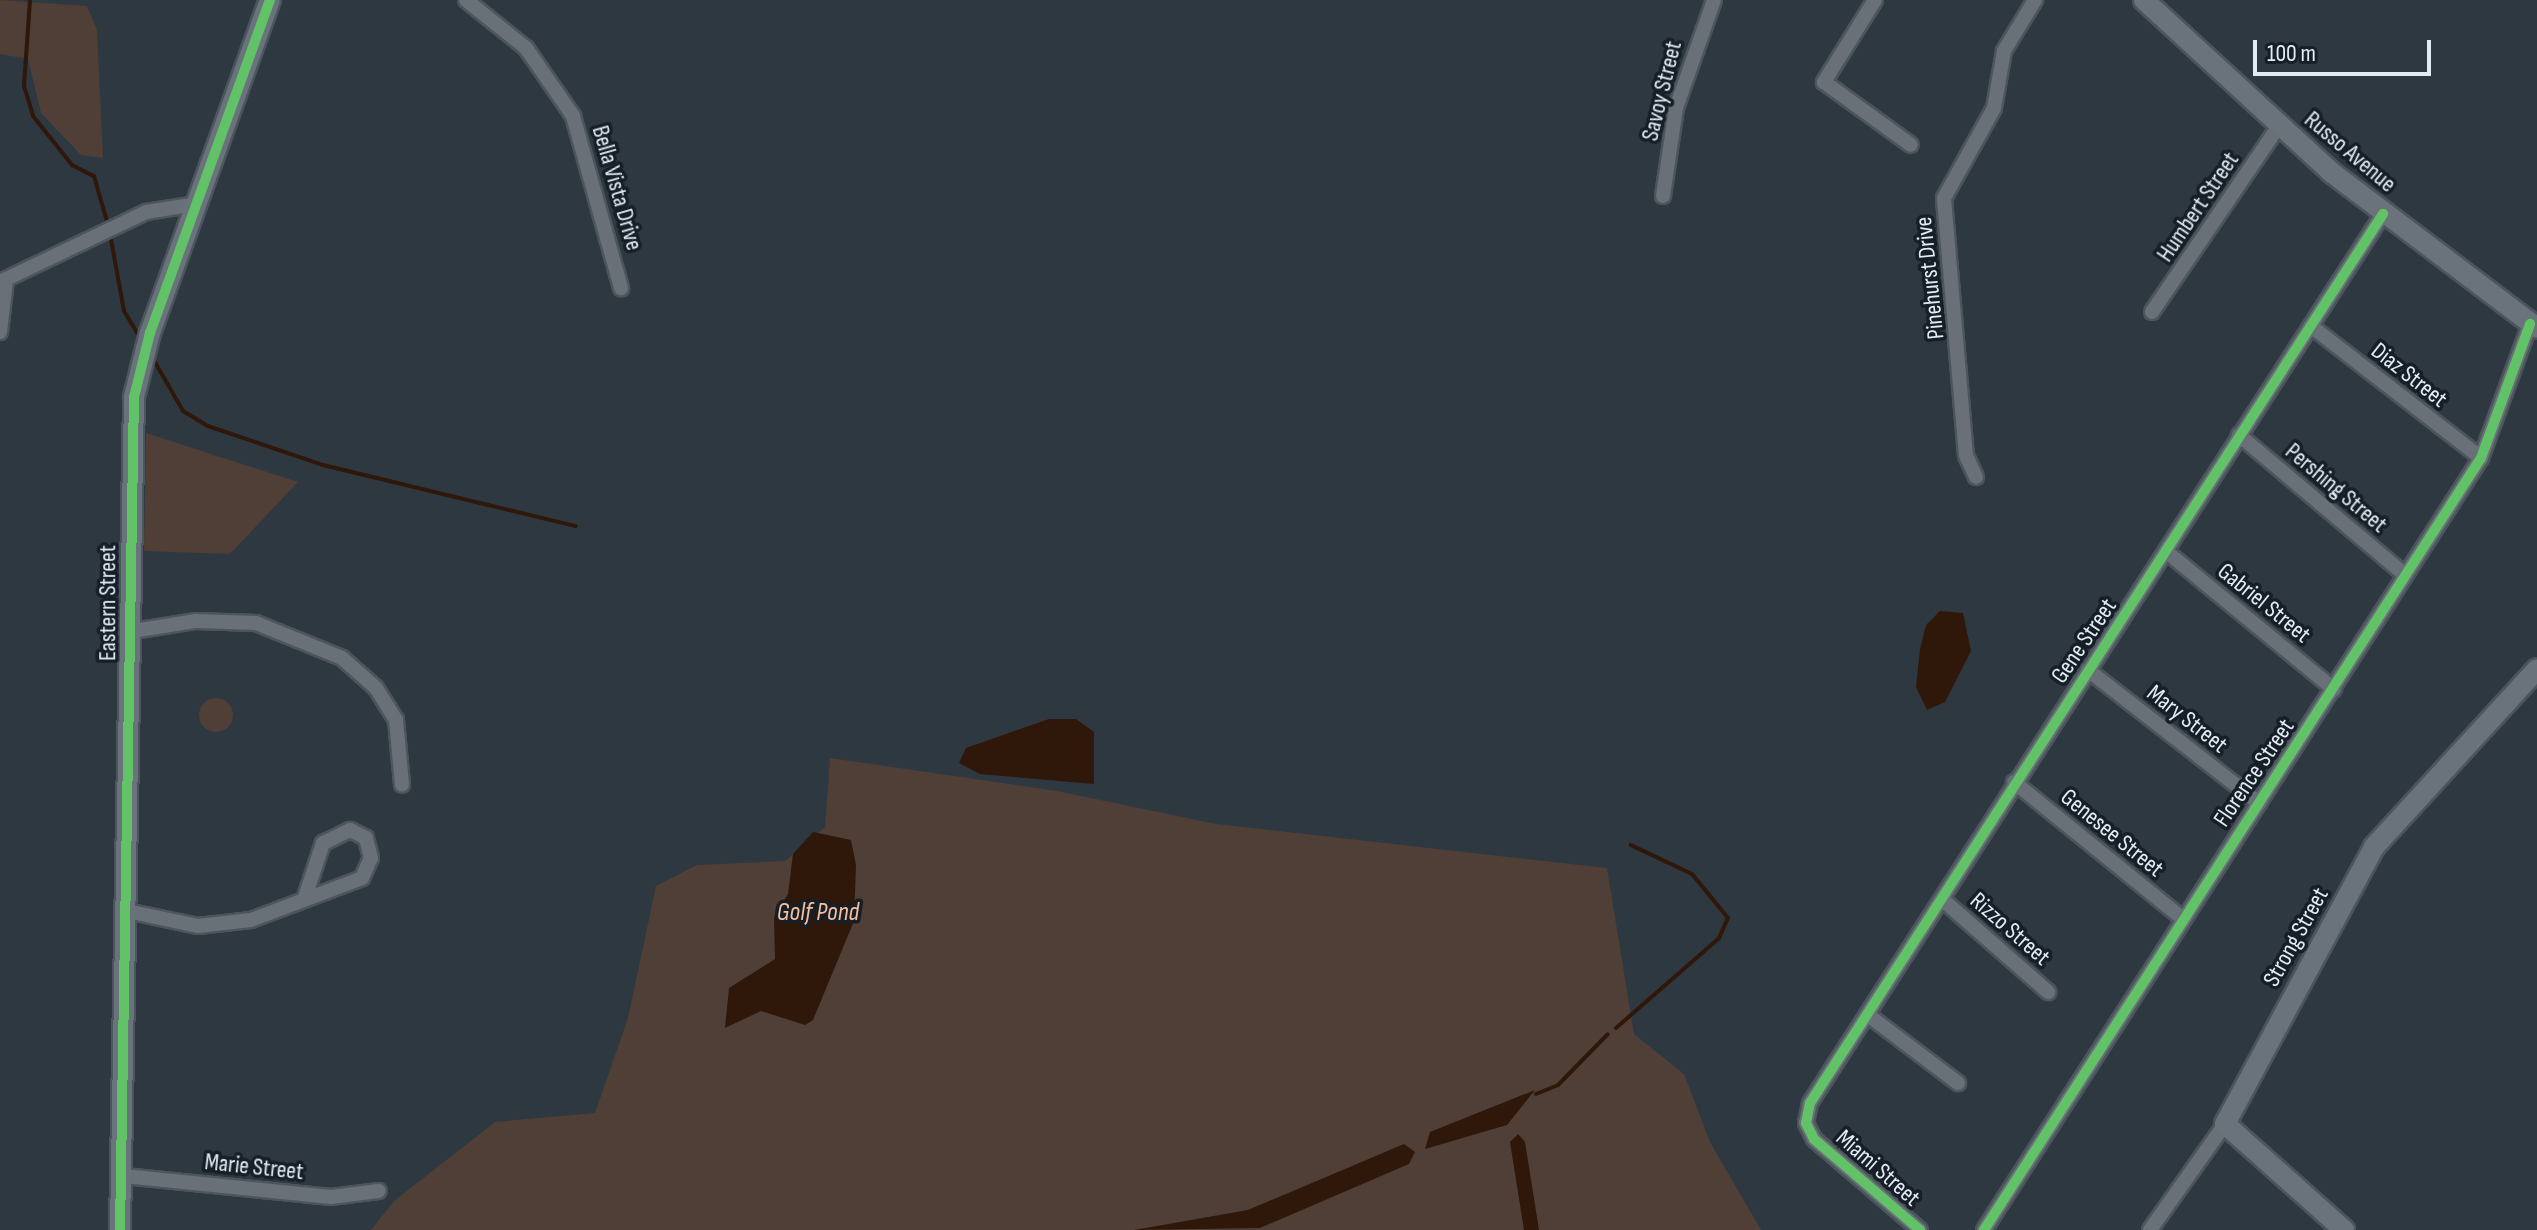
<!DOCTYPE html>
<style>
body{margin:0}
#map{position:relative;width:2537px;height:1230px;overflow:hidden;background:#2e3841;font-family:"Sofia Sans Condensed",sans-serif}
div>[style]{position:absolute}
.green>*{inset:0;background:#4f3f36}
.round{border-radius:50%}
.water>*{inset:0;background:#2f1709}
.stream>*{height:4px;margin:-2px;padding:0 2px;transform-origin:2px;border-radius:2px;background:#2f1709}
.roads{filter:drop-shadow(2px 0 #4c555d) drop-shadow(-2px 0 #4c555d) drop-shadow(0 2px #4c555d) drop-shadow(0 -2px #4c555d)}
.street>*{height:14px;margin:-7px;padding:0 7px;transform-origin:7px;border-radius:7px;background:#697077}
.secondary>*{height:20px;margin:-10px;padding:0 10px;transform-origin:10px;border-radius:10px;background:#6a737b}
.cycleway>*{height:10px;margin:-5px;padding:0 5px;transform-origin:5px;border-radius:5px;background:#61c268}
span{translate:-50% -50%;white-space:nowrap;text-align:center;line-height:1.15;-webkit-text-stroke:7px #161e26;paint-order:stroke}
.street-label{font-size:24px;color:#e1ecf7}
.water-label{font-size:26px;color:#f9be9c;font-style:italic}
.scale{position:absolute;left:2253px;top:40px;width:178px;height:36px;box-sizing:border-box;border:4px solid #e1ecf7;border-top:0;padding-left:10px;font-size:24px;line-height:28px;white-space:nowrap;color:#e1ecf7;-webkit-text-stroke:6px #161e26;paint-order:stroke}
</style>
<div id="map">
<div class="green">
<div style="clip-path:polygon(0 0,87px 6px,97px 30px,103px 158px,81px 155px,41px 113px,28px 59px,0 54px)"></div>
<div style="clip-path:polygon(146px 433px,298px 482px,230px 554px,144px 551px)"></div>
<div class="round" style="left:199px;top:698px;width:34px;height:34px"></div>
<div style="clip-path:polygon(830px 758px,1057px 791px,1216px 824px,1607px 868px,1634px 1034px,1684px 1074px,1710px 1142px,1761px 1230px,371px 1230px,394px 1201px,495px 1122px,595px 1113px,628px 1018px,656px 886px,697px 865px,785px 861px,825px 827px)"></div>
</div>
<div class="water">
<div style="clip-path:polygon(1940px 611px,1963px 613px,1971px 651px,1945px 702px,1927px 710px,1916px 687px,1920px 649px,1926px 625px)"></div>
<div style="clip-path:polygon(1049px 719px,1076px 719px,1094px 732px,1094px 784px,980px 774px,959px 763px,966px 748px)"></div>
<div style="clip-path:polygon(813px 832px,851px 840px,856px 865px,854px 921px,813px 1020px,805px 1025px,761px 1011px,725px 1028px,729px 988px,775px 959px,774px 918px,788px 894px,793px 854px)"></div>
<div style="clip-path:polygon(1535px 1090px,1507px 1125px,1425px 1149px,1430px 1132px)"></div>
<div style="clip-path:polygon(1518px 1134px,1525px 1142px,1539px 1230px,1524px 1230px,1510px 1142px)"></div>
<div style="clip-path:polygon(1404px 1144px,1415px 1152px,1409px 1164px,1260px 1228px,1134px 1230px,1248px 1210px)"></div>
</div>
<div class="stream">
<div style="left:30px;top:0;width:86px;rotate:94deg"></div>
<div style="left:24px;top:86px;width:31px;rotate:73deg"></div>
<div style="left:33px;top:116px;width:63px;rotate:51.5deg"></div>
<div style="left:72px;top:165px;width:25px;rotate:27deg"></div>
<div style="left:94px;top:176px;width:51px;rotate:74.1deg"></div>
<div style="left:110px;top:234px;width:78px;rotate:79.7deg"></div>
<div style="left:124px;top:311px;width:33px;rotate:59deg"></div>
<div style="left:152px;top:357px;width:62px;rotate:60.1deg"></div>
<div style="left:183px;top:411px;width:29px;rotate:31deg"></div>
<div style="left:208px;top:426px;width:121px;rotate:18.7deg"></div>
<div style="left:323px;top:465px;width:260px;rotate:13.6deg"></div>
<div style="left:1616px;top:1028px;width:137px;rotate:-41.1deg"></div>
<div style="left:1719px;top:938px;width:22px;rotate:-66deg"></div>
<div style="left:1728px;top:918px;width:57px;rotate:-129.3deg"></div>
<div style="left:1692px;top:874px;width:68px;rotate:-154.6deg"></div>
<div style="left:1536px;top:1094px;width:24px;rotate:-22deg"></div>
<div style="left:1558px;top:1085px;width:71px;rotate:-45.6deg"></div>
</div>
<div class="roads">
<div class="street">
<div style="left:466px;top:0;width:77px;rotate:38.7deg"></div>
<div style="left:526px;top:48px;width:83px;rotate:55.3deg"></div>
<div style="left:573px;top:116px;width:179px;rotate:74.4deg"></div>
<div style="left:1875px;top:0;width:97px;rotate:121.9deg"></div>
<div style="left:1824px;top:82px;width:107px;rotate:35.9deg"></div>
<div style="left:1663px;top:196px;width:89px;rotate:-81.6deg"></div>
<div style="left:1676px;top:108px;width:114px;rotate:-70.6deg"></div>
<div style="left:0;top:282px;width:162px;rotate:-25.6deg"></div>
<div style="left:146px;top:212px;width:52px;rotate:-8.9deg"></div>
<div style="left:2152px;top:312px;width:225px;rotate:-55.7deg"></div>
<div style="left:2311px;top:326px;width:215px;rotate:37.8deg"></div>
<div style="left:0;top:332px;width:52px;rotate:-83.4deg"></div>
<div style="left:2239px;top:435px;width:217px;rotate:40.1deg"></div>
<div style="left:1976px;top:477px;width:23px;rotate:-115deg"></div>
<div style="left:1966px;top:456px;width:259px;rotate:-94.9deg"></div>
<div style="left:1944px;top:198px;width:103px;rotate:-60.9deg"></div>
<div style="left:1994px;top:108px;width:58px;rotate:-80deg"></div>
<div style="left:2004px;top:51px;width:60px;rotate:-58.7deg"></div>
<div style="left:2167px;top:552px;width:216px;rotate:39.4deg"></div>
<div style="left:127px;top:632px;width:70px;rotate:-9.1deg"></div>
<div style="left:196px;top:621px;width:60px;rotate:1.9deg"></div>
<div style="left:256px;top:623px;width:93px;rotate:22.1deg"></div>
<div style="left:342px;top:658px;width:45px;rotate:41.4deg"></div>
<div style="left:376px;top:688px;width:38px;rotate:58deg"></div>
<div style="left:396px;top:720px;width:65px;rotate:84.7deg"></div>
<div style="left:2088px;top:670px;width:217px;rotate:37.9deg"></div>
<div style="left:2014px;top:782px;width:216px;rotate:39deg"></div>
<div style="left:1943px;top:900px;width:140px;rotate:41.2deg"></div>
<div style="left:127px;top:911px;width:73px;rotate:11.9deg"></div>
<div style="left:198px;top:926px;width:53px;rotate:-6.5deg"></div>
<div style="left:251px;top:920px;width:119px;rotate:-20.7deg"></div>
<div style="left:362px;top:878px;width:22px;rotate:-66deg"></div>
<div style="left:371px;top:858px;width:21px;rotate:-104deg"></div>
<div style="left:366px;top:838px;width:18px;rotate:-153deg"></div>
<div style="left:350px;top:830px;width:30px;rotate:154deg"></div>
<div style="left:323px;top:843px;width:57px;rotate:108.4deg"></div>
<div style="left:1868px;top:1015px;width:113px;rotate:37.1deg"></div>
<div style="left:124px;top:1176px;width:208px;rotate:5.8deg"></div>
<div style="left:331px;top:1197px;width:48px;rotate:-7.1deg"></div>
<div style="left:1920px;top:1230px;width:140px;rotate:-139.4deg"></div>
<div style="left:1814px;top:1139px;width:18px;rotate:-117deg"></div>
<div style="left:1806px;top:1123px;width:20px;rotate:-79deg"></div>
<div style="left:1810px;top:1103px;width:1058px;rotate:-57.2deg"></div>
<div style="left:1984px;top:1230px;width:918px;rotate:-57.23deg"></div>
<div style="left:2481px;top:458px;width:143px;rotate:-69.9deg"></div>
<div style="left:2150px;top:1230px;width:130px;rotate:-54.7deg"></div>
</div>
<div class="secondary">
<div style="left:2144px;top:0;width:254px;rotate:42.6deg"></div>
<div style="left:2331px;top:172px;width:258px;rotate:37.1deg"></div>
<div style="left:120px;top:1230px;width:833px;rotate:-89.04deg"></div>
<div style="left:134px;top:397px;width:66px;rotate:-76deg"></div>
<div style="left:150px;top:333px;width:354px;rotate:-70.2deg"></div>
<div style="left:2344px;top:1230px;width:159px;rotate:-138.3deg"></div>
<div style="left:2225px;top:1124px;width:315px;rotate:-61.7deg"></div>
<div style="left:2374px;top:847px;width:241px;rotate:-47.5deg"></div>
</div>
</div>
<div class="cycleway">
<div style="left:120px;top:1230px;width:833px;rotate:-89.04deg"></div>
<div style="left:134px;top:397px;width:66px;rotate:-76deg"></div>
<div style="left:150px;top:333px;width:354px;rotate:-70.2deg"></div>
<div style="left:1920px;top:1230px;width:140px;rotate:-139.4deg"></div>
<div style="left:1814px;top:1139px;width:18px;rotate:-117deg"></div>
<div style="left:1806px;top:1123px;width:20px;rotate:-79deg"></div>
<div style="left:1810px;top:1103px;width:1058px;rotate:-57.2deg"></div>
<div style="left:1984px;top:1230px;width:918px;rotate:-57.23deg"></div>
<div style="left:2481px;top:458px;width:143px;rotate:-69.9deg"></div>
</div>
<div class="street-label">
<span style="left:1662px;top:91px;rotate:-76deg">Savoy Street</span>
<span style="left:2350px;top:152px;rotate:40deg">Russo Avenue</span>
<span style="left:617px;top:188px;rotate:74deg">Bella Vista Drive</span>
<span style="left:2198px;top:207px;rotate:-56deg">Humbert Street</span>
<span style="left:1930px;top:278px;rotate:-96deg">Pinehurst Drive</span>
<span style="left:2409px;top:375px;rotate:38deg">Diaz Street</span>
<span style="left:2336px;top:488px;rotate:40deg">Pershing Street</span>
<span style="left:108px;top:603px;rotate:-90deg">Eastern Street</span>
<span style="left:2264px;top:603px;rotate:39deg">Gabriel Street</span>
<span style="left:2084px;top:641px;rotate:-56deg">Gene Street</span>
<span style="left:2187px;top:719px;rotate:38deg">Mary Street</span>
<span style="left:2254px;top:773px;rotate:-56deg">Florence Street</span>
<span style="left:2112px;top:833px;rotate:39deg">Genesee Street</span>
<span style="left:2010px;top:929px;rotate:41deg">Rizzo Street</span>
<span style="left:2296px;top:937px;rotate:-61deg">Strong Street</span>
<span style="left:254px;top:1167px;rotate:6deg">Marie Street</span>
<span style="left:1878px;top:1168px;rotate:41deg">Miami Street</span>
</div>
<div class="water-label">
<span style="left:818px;top:913px">Golf Pond</span>
</div>
<div class="scale">100 m</div>
</div>
